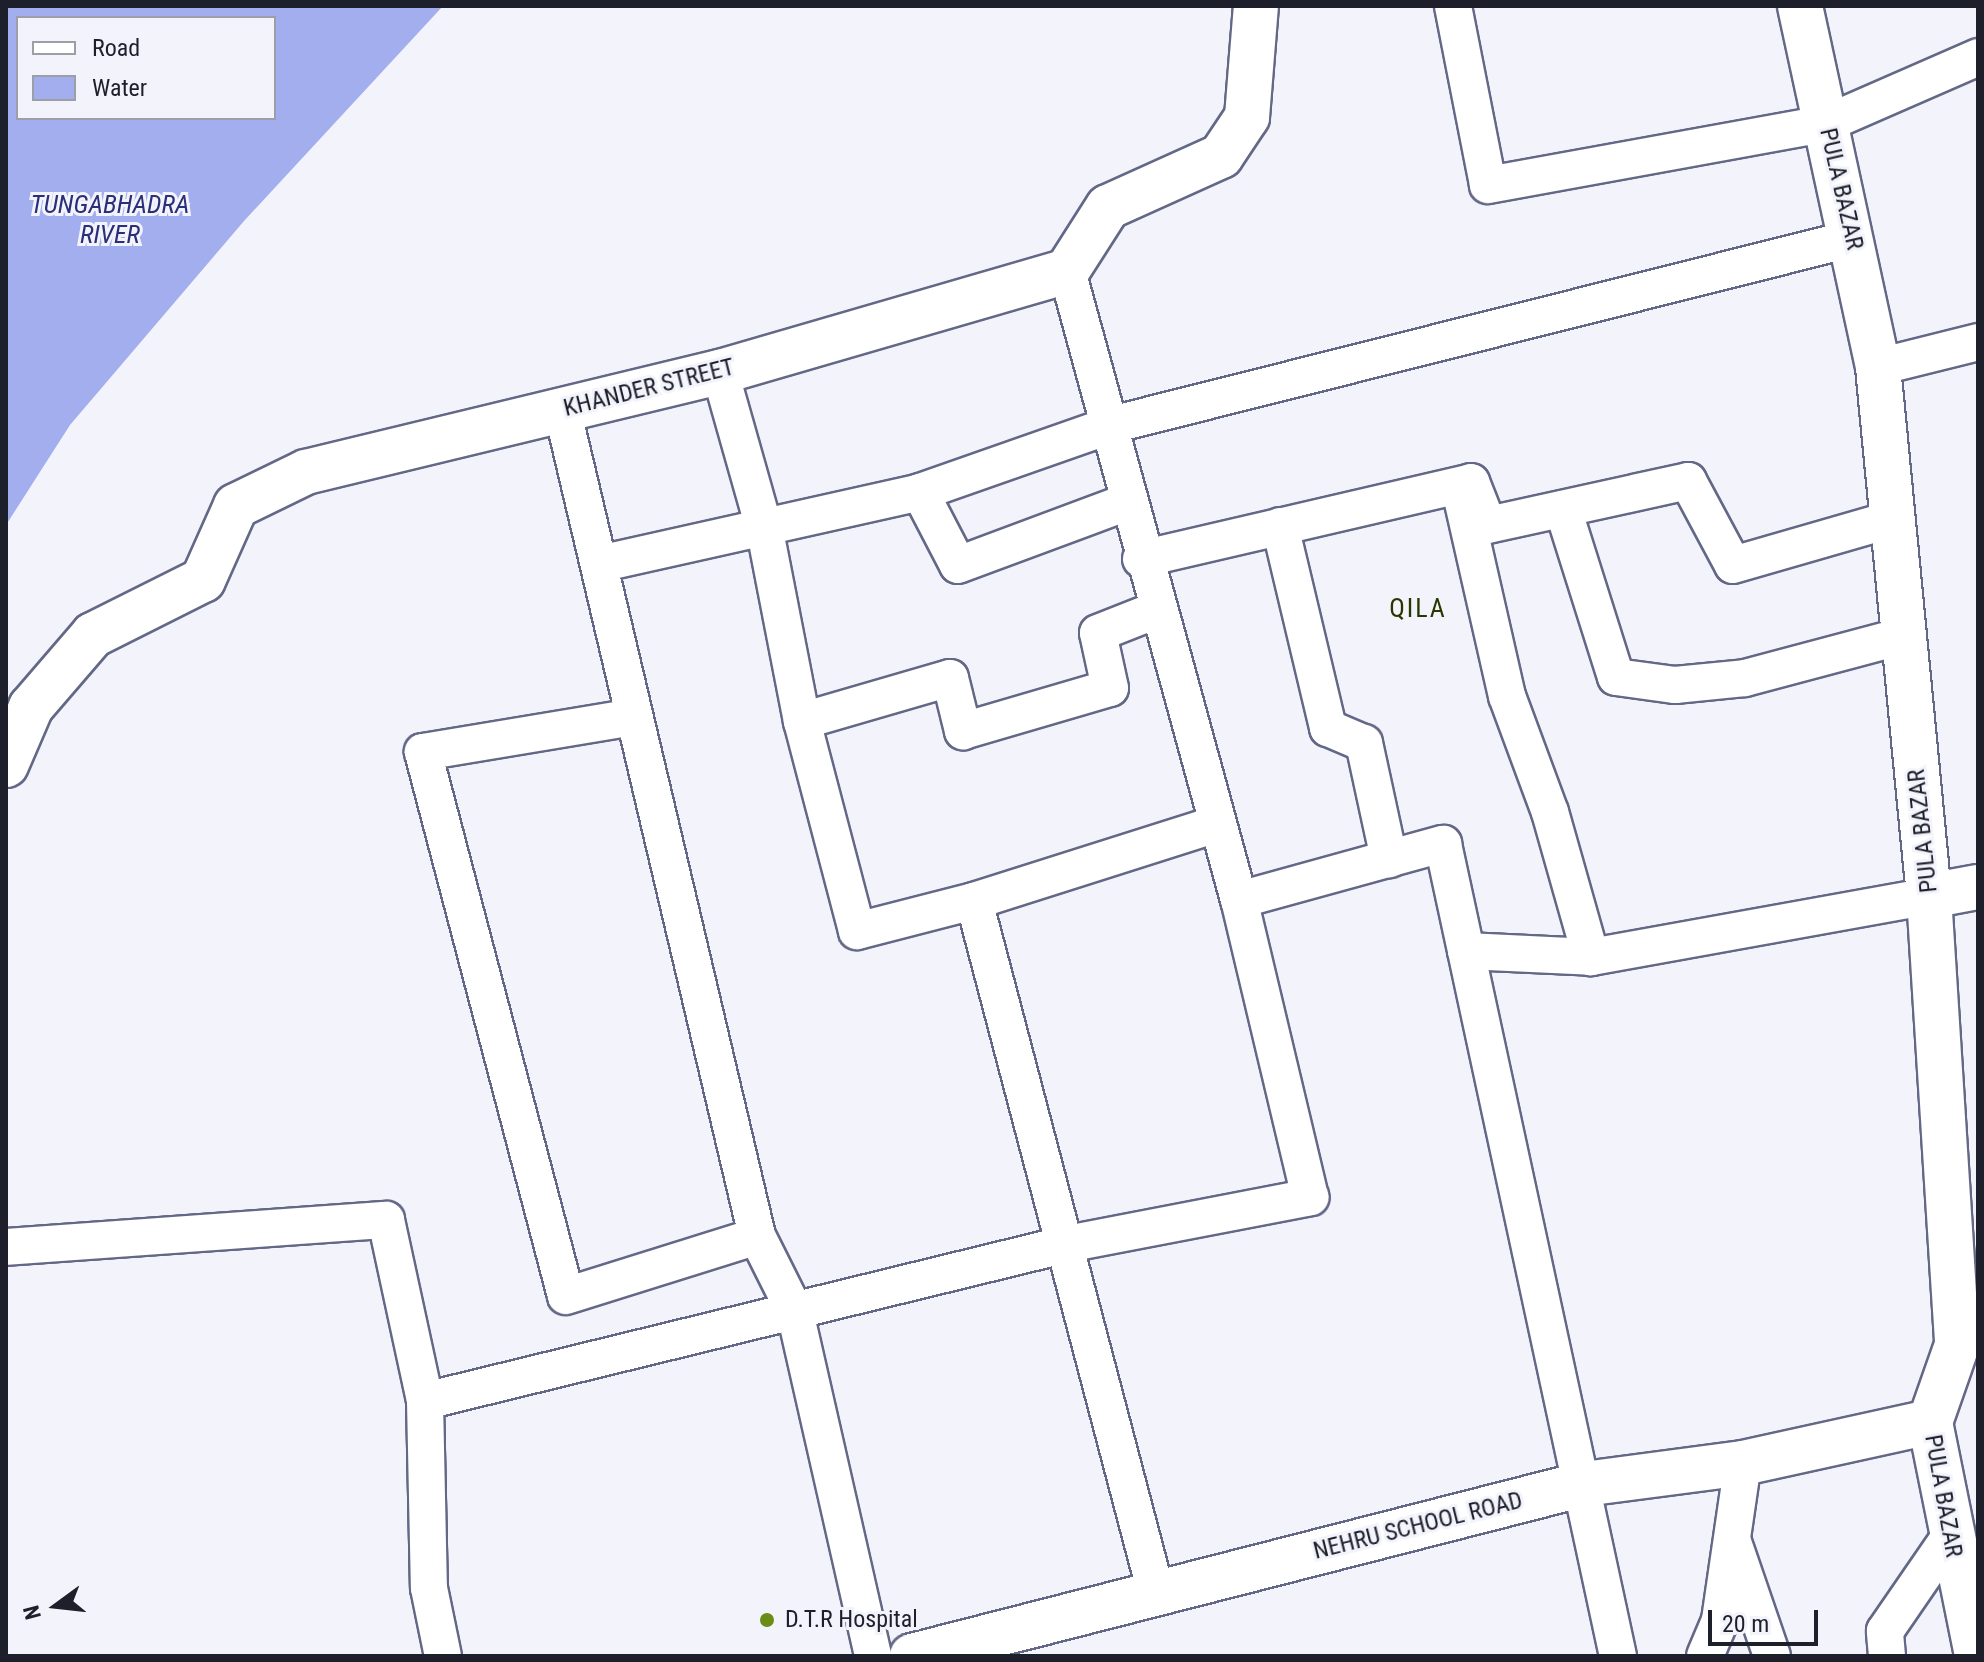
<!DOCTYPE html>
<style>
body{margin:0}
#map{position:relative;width:1984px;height:1662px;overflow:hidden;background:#f3f4fb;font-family:"Roboto Condensed",sans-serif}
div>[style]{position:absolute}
.water>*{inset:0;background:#a2aeee}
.roads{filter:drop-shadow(2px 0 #636886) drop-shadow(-2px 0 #636886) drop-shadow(0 2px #636886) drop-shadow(0 -2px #636886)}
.street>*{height:36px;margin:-18px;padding:0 18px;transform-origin:18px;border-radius:18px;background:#fff}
.secondary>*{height:44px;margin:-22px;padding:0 22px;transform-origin:22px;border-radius:22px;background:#fff}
.dots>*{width:22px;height:22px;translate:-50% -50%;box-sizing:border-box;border:4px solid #f3f4fb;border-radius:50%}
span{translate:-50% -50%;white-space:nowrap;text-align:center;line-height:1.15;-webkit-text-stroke:6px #f3f4fb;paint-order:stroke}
.street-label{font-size:24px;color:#1d1f2b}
.poi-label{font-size:24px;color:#1d1f2b}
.left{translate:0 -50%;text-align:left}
.water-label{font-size:26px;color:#2b2e78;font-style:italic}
.neighbourhood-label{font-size:26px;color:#273700;letter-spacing:2px}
.frame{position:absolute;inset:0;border:8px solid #1d1f2b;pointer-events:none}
.legend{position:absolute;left:16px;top:16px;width:260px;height:104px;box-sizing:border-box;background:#f3f4fb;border:2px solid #9d9fa8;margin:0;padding:10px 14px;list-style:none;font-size:24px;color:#1d1f2b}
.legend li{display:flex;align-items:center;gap:16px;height:40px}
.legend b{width:40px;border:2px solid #9d9fa8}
.north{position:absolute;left:16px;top:1566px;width:80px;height:80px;-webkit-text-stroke:6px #f3f4fb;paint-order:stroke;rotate:255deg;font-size:22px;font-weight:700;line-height:32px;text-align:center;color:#1d1f2b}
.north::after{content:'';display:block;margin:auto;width:28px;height:36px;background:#1d1f2b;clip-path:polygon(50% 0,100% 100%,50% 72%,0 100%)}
.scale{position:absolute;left:1708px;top:1610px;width:110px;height:36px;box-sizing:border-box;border:4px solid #1d1f2b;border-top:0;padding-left:10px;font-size:24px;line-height:28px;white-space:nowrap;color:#1d1f2b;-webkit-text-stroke:6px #f3f4fb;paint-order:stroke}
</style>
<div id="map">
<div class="water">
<div style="clip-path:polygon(evenodd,6px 6px,443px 6px,244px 221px,70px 425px,6px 525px,6px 6px,18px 18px,274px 18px,274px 118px,18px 118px,18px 18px)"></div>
</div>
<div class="roads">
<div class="street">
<div style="left:1453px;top:6px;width:182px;rotate:78.9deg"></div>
<div style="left:1488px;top:185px;width:342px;rotate:-10.3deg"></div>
<div style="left:1825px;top:124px;width:167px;rotate:-23.6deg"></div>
<div style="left:1878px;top:367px;width:103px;rotate:-14deg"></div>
<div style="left:720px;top:372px;width:165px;rotate:74.2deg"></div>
<div style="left:765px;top:531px;width:194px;rotate:79deg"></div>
<div style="left:802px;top:721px;width:217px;rotate:75.3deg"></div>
<div style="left:857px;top:931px;width:121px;rotate:-14.4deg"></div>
<div style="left:974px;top:901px;width:716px;rotate:75.26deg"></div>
<div style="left:562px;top:409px;width:850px;rotate:76.73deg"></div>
<div style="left:757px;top:1236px;width:85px;rotate:63.4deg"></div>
<div style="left:795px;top:1312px;width:353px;rotate:77.2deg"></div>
<div style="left:920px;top:492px;width:82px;rotate:62.5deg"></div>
<div style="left:958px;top:565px;width:178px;rotate:-20.4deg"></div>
<div style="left:1462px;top:498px;width:203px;rotate:77.2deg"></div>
<div style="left:1507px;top:696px;width:124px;rotate:69.7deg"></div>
<div style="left:1550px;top:812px;width:151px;rotate:74.2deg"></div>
<div style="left:1563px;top:509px;width:176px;rotate:72.5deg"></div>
<div style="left:1616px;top:677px;width:60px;rotate:7.7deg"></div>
<div style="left:1675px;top:685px;width:70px;rotate:-5.7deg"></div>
<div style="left:1745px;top:678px;width:163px;rotate:-14.9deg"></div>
<div style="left:1280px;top:526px;width:208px;rotate:76.6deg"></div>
<div style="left:1328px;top:728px;width:39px;rotate:23deg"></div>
<div style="left:1364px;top:743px;width:119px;rotate:77.8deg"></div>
<div style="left:1141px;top:559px;width:339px;rotate:-13.1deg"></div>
<div style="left:1471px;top:482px;width:46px;rotate:68.4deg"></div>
<div style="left:1488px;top:525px;width:205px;rotate:-12.4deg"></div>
<div style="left:1688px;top:481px;width:95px;rotate:61.8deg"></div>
<div style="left:1733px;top:565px;width:166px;rotate:-16.1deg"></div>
<div style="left:599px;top:564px;width:329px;rotate:-12.6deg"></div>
<div style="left:920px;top:492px;width:202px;rotate:-19.3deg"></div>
<div style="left:1111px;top:425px;width:766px;rotate:-14.13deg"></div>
<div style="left:634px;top:717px;width:214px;rotate:170.6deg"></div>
<div style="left:423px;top:752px;width:562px;rotate:75.27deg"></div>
<div style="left:566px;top:1296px;width:200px;rotate:-17.4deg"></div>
<div style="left:802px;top:721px;width:154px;rotate:-16.2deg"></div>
<div style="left:950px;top:678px;width:55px;rotate:76.2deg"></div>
<div style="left:963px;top:731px;width:153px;rotate:-16.3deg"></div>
<div style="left:1110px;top:688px;width:56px;rotate:-102.3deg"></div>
<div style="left:1098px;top:633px;width:62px;rotate:-21.6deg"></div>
<div style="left:1239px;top:900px;width:212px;rotate:-15.4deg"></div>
<div style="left:1443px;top:844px;width:831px;rotate:77.84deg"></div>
<div style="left:974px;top:901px;width:255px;rotate:-17.6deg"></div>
<div style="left:1466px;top:951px;width:125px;rotate:2.7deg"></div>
<div style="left:1591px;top:957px;width:343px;rotate:-10.2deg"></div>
<div style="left:6px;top:1247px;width:381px;rotate:-4.1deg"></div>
<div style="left:386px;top:1220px;width:185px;rotate:77.8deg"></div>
<div style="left:425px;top:1401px;width:187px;rotate:88.8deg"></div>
<div style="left:429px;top:1588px;width:69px;rotate:78.4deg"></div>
<div style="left:425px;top:1401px;width:661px;rotate:-13.74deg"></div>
<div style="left:1067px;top:1244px;width:248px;rotate:-10.9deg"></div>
<div style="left:1310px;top:1197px;width:305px;rotate:-103.4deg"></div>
<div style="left:1239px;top:900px;width:652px;rotate:-105.29deg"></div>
<div style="left:1733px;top:1542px;width:120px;rotate:71.1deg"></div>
<div style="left:1705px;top:1656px;width:39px;rotate:-67deg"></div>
<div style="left:1720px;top:1620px;width:159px;rotate:-81.7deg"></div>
<div style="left:1887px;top:1656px;width:25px;rotate:-95deg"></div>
<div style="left:1885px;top:1631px;width:113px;rotate:-55.5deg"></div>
</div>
<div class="secondary">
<div style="left:1800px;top:6px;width:369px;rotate:77.8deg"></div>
<div style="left:1878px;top:367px;width:531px;rotate:84.49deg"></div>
<div style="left:1929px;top:896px;width:450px;rotate:86.4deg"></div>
<div style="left:1957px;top:1345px;width:82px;rotate:109.3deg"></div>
<div style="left:1930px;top:1422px;width:239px;rotate:78.6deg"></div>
<div style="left:6px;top:765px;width:63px;rotate:-66.7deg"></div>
<div style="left:31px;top:707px;width:95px;rotate:-49.3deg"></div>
<div style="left:93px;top:635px;width:123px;rotate:-26.6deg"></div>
<div style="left:203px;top:580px;width:81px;rotate:-66deg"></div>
<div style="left:236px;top:506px;width:78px;rotate:-25.9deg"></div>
<div style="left:306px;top:472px;width:426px;rotate:-13.6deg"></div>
<div style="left:720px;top:372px;width:361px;rotate:-16.2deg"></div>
<div style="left:1067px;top:271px;width:76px;rotate:-57.4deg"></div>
<div style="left:1108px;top:207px;width:124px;rotate:-24.3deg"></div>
<div style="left:1221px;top:156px;width:47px;rotate:-56.3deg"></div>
<div style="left:1247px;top:117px;width:111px;rotate:-85.4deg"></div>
<div style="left:1929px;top:896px;width:50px;rotate:-10.4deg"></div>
<div style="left:912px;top:1656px;width:694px;rotate:-14.36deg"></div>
<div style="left:1584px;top:1484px;width:160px;rotate:-7.5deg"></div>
<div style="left:1743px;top:1463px;width:191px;rotate:-12.4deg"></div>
</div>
</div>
<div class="dots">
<div style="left:767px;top:1620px;background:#6a8d16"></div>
</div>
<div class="street-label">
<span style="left:1841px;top:189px;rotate:77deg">PULA BAZAR</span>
<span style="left:649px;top:388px;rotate:-14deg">KHANDER STREET</span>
<span style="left:1923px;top:831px;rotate:-96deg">PULA BAZAR</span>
<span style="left:1943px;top:1496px;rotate:80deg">PULA BAZAR</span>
<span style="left:1418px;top:1526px;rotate:-14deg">NEHRU SCHOOL ROAD</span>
</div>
<div class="poi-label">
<span class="left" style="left:785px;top:1620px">D.T.R Hospital</span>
</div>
<div class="water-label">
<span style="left:110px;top:220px">TUNGABHADRA<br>RIVER</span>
</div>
<div class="neighbourhood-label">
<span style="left:1418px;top:609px">QILA</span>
</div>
<div class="frame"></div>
<ul class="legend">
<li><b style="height:10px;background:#fff"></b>Road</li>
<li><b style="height:22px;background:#a2aeee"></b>Water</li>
</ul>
<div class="north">N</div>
<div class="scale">20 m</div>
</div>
